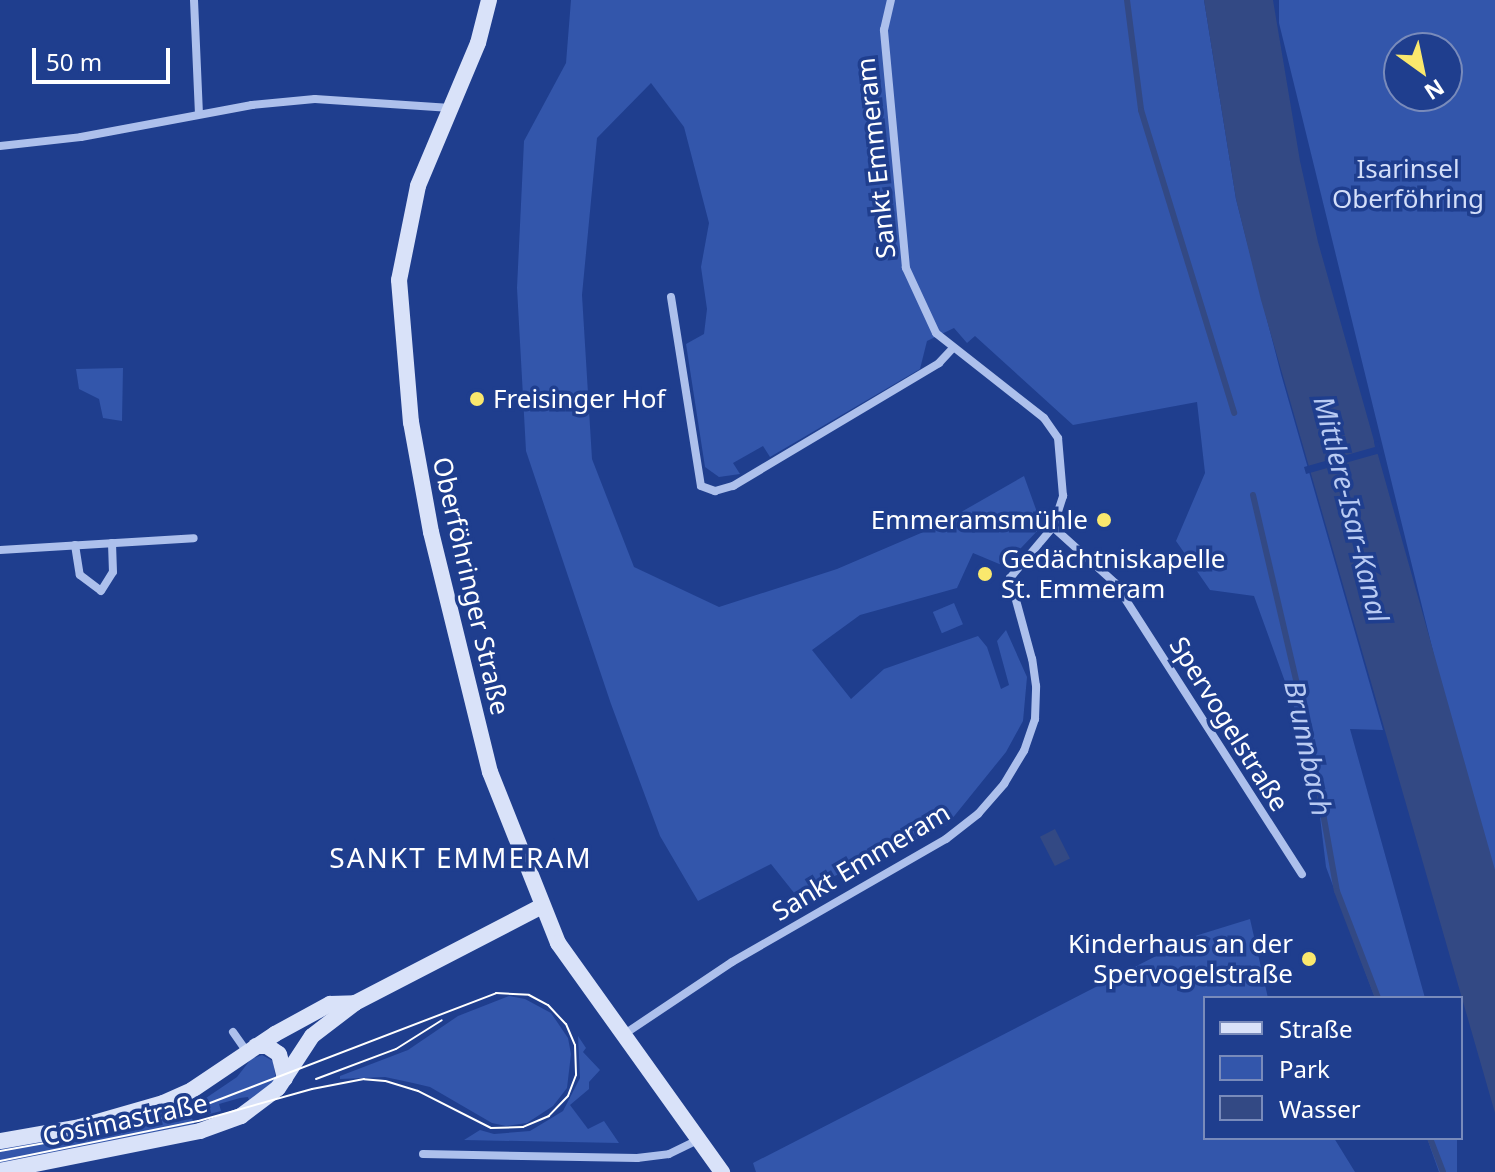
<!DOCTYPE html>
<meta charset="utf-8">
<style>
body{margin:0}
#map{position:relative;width:1495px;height:1172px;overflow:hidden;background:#1f3e8e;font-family:"Noto Sans",sans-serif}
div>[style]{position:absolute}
.green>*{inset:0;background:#3356ab;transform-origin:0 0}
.water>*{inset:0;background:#334984;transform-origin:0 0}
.pier>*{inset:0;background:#1f3e8e}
.stream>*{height:6px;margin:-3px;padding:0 3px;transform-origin:3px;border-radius:3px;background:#334984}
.street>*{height:8px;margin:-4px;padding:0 4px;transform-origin:4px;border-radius:4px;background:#adc0ec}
.secondary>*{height:16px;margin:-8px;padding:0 8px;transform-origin:8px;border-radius:8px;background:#d9e2f9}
.tram>*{height:2px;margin:-1px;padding:0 1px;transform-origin:1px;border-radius:1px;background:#fff}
.dots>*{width:22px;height:22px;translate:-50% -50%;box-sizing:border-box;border:4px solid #1f3e8e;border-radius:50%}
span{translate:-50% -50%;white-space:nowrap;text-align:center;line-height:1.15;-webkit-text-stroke:7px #1f3e8e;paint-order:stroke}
.street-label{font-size:26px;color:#fff}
.park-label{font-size:26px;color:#d3def9}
.poi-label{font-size:26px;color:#fff}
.left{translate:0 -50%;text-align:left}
.right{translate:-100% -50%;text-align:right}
.water-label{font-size:28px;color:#b9cbf3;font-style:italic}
.neighbourhood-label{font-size:28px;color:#fff;letter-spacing:2px}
.legend{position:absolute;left:1203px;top:996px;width:260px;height:144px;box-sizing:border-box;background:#1f3e8e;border:2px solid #798bbb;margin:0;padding:10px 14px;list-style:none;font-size:24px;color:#fff}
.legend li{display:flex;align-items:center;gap:16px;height:40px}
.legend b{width:40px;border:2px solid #798bbb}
.north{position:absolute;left:1383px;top:32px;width:80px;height:80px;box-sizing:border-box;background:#1f3e8e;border:2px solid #798bbb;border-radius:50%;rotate:147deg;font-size:22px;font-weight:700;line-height:32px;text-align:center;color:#fff}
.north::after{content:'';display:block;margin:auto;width:28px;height:36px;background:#fae86d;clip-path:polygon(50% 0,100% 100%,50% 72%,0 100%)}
.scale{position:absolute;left:32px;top:48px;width:138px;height:36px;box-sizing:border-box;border:4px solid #fff;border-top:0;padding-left:10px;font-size:24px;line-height:28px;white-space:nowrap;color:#fff;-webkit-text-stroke:6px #1f3e8e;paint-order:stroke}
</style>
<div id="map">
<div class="green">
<div style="clip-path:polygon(571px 0,1204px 0,1236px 199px,1281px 374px,1383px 730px,1350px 729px,1425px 998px,1375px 998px,1326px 867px,1313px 759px,1254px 596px,1210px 590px,1176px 541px,1205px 473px,1197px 402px,1073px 425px,975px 336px,967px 343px,954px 328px,927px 341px,920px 369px,770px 457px,763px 446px,733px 463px,740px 474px,719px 477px,705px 467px,686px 344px,704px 334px,707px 309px,701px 267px,709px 223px,684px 127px,651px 83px,597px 138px,582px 295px,592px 459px,634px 567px,719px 607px,837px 569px,935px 527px,1024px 476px,1042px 526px,1004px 566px,973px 553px,957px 588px,860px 615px,812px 650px,851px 699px,884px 669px,978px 636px,987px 647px,1001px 689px,1009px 685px,997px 641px,1006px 630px,1027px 677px,1023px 721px,1006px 752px,947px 825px,795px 894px,771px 864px,698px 901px,660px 836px,611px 704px,526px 451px,517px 288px,524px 141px,566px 63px)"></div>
<div style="clip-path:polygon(evenodd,1279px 0,1495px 0,1495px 887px,1467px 790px,1279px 23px,1279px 0,1399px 48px,1447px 48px,1447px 96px,1399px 96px,1399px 48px)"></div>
<div style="clip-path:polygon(123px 368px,122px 421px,103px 418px,99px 399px,79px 389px,76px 369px)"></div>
<div style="left:954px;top:603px;width:23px;height:23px;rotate:67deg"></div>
<div style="clip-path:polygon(1250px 919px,1268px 998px,1205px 998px,1205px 1138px,1334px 1138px,1355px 1172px,756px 1172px,753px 1163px,1195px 936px)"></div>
<div style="clip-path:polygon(509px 996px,525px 999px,551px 1013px,568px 1038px,571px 1054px,567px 1088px,553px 1106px,527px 1123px,506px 1126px,492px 1123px,430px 1087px,413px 1083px,385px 1077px,340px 1079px,340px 1076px,408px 1050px,458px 1016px)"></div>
<div style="clip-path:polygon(578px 1036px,586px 1048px,583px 1052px,600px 1070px,589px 1082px,589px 1089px,570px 1105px,588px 1129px,604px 1121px,619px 1143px,464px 1140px,480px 1130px,494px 1134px,530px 1131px,563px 1111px,580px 1078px)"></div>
<div style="clip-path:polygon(262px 1055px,273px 1061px,276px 1081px,250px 1103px,248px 1097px,240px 1098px,219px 1104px,221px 1111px,202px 1116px,202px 1105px,206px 1098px,237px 1077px,251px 1059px)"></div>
<div style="clip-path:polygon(185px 1100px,195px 1126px,0 1166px,0 1147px,116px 1125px)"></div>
<div style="clip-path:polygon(1427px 1138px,1457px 1138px,1457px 1172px,1439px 1172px)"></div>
</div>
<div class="water">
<div style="clip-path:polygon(1204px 0,1273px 0,1300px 161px,1318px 242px,1495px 870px,1495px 1113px,1261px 300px,1236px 199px)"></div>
<div style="left:1055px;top:829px;width:33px;height:17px;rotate:63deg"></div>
</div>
<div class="pier">
<div style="clip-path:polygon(1378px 441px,1382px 455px,1377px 454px,1306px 474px,1304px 467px,1375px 447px,1374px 442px)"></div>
</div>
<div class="stream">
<div style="left:1127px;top:0;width:111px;rotate:82.7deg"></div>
<div style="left:1141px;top:110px;width:317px;rotate:72.9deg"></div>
<div style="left:1253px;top:495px;width:252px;rotate:76.9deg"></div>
<div style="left:1310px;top:740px;width:153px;rotate:79.9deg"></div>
<div style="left:1337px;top:891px;width:115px;rotate:69deg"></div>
<div style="left:1430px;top:1138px;width:36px;rotate:69deg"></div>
</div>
<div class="street">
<div style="left:194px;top:0;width:114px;rotate:87.5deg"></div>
<div style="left:0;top:146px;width:81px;rotate:-6.3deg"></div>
<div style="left:81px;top:137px;width:174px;rotate:-10.6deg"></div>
<div style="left:252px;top:105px;width:63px;rotate:-5.4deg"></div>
<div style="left:315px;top:99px;width:136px;rotate:3.8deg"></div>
<div style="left:671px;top:297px;width:191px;rotate:81deg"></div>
<div style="left:701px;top:486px;width:15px;rotate:20deg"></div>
<div style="left:715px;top:491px;width:19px;rotate:-16deg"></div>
<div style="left:733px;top:486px;width:240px;rotate:-30.8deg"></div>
<div style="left:939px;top:363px;width:21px;rotate:-47deg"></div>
<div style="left:1053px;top:527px;width:84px;rotate:42.1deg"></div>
<div style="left:1115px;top:583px;width:346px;rotate:57.3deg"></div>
<div style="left:75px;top:545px;width:30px;rotate:81deg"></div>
<div style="left:80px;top:575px;width:26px;rotate:37deg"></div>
<div style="left:101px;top:591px;width:22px;rotate:-58deg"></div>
<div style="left:113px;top:572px;width:29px;rotate:-92deg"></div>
<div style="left:0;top:550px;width:194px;rotate:-3.5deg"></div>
<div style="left:233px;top:1032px;width:24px;rotate:55deg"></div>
<div style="left:623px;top:1035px;width:131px;rotate:-33.8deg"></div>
<div style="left:732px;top:962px;width:247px;rotate:-29.9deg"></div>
<div style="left:946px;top:839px;width:41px;rotate:-38deg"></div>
<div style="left:978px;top:814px;width:40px;rotate:-49deg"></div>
<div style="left:1004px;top:784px;width:39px;rotate:-59deg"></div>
<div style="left:1024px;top:751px;width:34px;rotate:-71deg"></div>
<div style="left:1035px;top:719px;width:33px;rotate:-88deg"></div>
<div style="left:1036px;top:686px;width:27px;rotate:-98deg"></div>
<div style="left:1032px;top:659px;width:84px;rotate:-105.2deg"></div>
<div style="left:1010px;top:578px;width:67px;rotate:-49.9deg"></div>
<div style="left:1053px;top:527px;width:33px;rotate:-72deg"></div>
<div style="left:1063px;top:496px;width:58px;rotate:-94.9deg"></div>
<div style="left:1058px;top:438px;width:24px;rotate:-125deg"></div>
<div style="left:1044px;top:418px;width:137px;rotate:-141.8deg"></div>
<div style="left:936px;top:333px;width:72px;rotate:-114.8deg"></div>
<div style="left:906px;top:268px;width:239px;rotate:-95.3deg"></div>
<div style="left:884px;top:30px;width:31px;rotate:-77deg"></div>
<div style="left:423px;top:1154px;width:214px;rotate:1.1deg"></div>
<div style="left:637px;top:1158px;width:32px;rotate:-7deg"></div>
<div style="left:669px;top:1154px;width:32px;rotate:-26deg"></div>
</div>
<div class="secondary">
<div style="left:489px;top:0;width:44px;rotate:104.3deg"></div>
<div style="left:478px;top:43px;width:155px;rotate:112.8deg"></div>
<div style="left:418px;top:186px;width:96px;rotate:101.4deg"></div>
<div style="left:399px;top:280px;width:143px;rotate:85.2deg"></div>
<div style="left:411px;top:422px;width:112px;rotate:79.7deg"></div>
<div style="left:431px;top:532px;width:247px;rotate:76.2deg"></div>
<div style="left:490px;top:772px;width:184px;rotate:68.3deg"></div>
<div style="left:558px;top:943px;width:282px;rotate:54.4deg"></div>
<div style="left:256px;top:1046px;width:11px"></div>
<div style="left:267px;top:1046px;width:14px;rotate:34deg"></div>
<div style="left:279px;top:1054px;width:25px;rotate:76deg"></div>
<div style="left:0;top:1141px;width:81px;rotate:-9.9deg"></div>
<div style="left:80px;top:1127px;width:86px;rotate:-16.1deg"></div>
<div style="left:163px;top:1103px;width:32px;rotate:-24deg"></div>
<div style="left:192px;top:1090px;width:100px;rotate:-34deg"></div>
<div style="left:275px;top:1034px;width:63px;rotate:-28.6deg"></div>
<div style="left:330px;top:1004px;width:25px;rotate:-2deg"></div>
<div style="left:0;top:1171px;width:204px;rotate:-11.3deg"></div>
<div style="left:200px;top:1131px;width:44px;rotate:-20.1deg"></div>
<div style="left:241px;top:1116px;width:46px;rotate:-37.1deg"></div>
<div style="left:278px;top:1088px;width:62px;rotate:-56.8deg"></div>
<div style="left:312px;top:1036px;width:54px;rotate:-37.5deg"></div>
<div style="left:355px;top:1003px;width:211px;rotate:-27.4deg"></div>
</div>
<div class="tram">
<div style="left:316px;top:1079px;width:85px;rotate:-20.6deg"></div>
<div style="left:396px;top:1049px;width:54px;rotate:-32.2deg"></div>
<div style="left:0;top:1151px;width:119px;rotate:-10.2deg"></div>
<div style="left:117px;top:1130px;width:83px;rotate:-15.4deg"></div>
<div style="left:197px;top:1108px;width:320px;rotate:-21deg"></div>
<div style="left:496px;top:993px;width:33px;rotate:3deg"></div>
<div style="left:529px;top:995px;width:21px;rotate:28deg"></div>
<div style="left:548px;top:1005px;width:26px;rotate:47deg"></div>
<div style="left:566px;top:1024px;width:23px;rotate:67deg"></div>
<div style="left:575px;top:1045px;width:30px;rotate:88deg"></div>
<div style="left:576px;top:1075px;width:22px;rotate:111deg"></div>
<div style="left:568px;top:1096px;width:28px;rotate:134deg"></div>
<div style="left:549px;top:1116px;width:28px;rotate:157deg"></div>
<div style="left:523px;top:1127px;width:32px;rotate:178deg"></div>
<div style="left:491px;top:1128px;width:82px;rotate:-153.1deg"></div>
<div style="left:418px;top:1091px;width:34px;rotate:-163deg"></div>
<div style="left:385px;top:1081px;width:21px;rotate:-175deg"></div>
<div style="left:364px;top:1079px;width:53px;rotate:169.1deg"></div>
<div style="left:312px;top:1089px;width:118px;rotate:164.3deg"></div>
<div style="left:198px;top:1121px;width:202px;rotate:168.6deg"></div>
</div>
<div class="dots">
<div style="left:477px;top:399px;background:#fae86d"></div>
<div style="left:1104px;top:520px;background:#fae86d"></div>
<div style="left:985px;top:574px;background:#fae86d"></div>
<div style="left:1309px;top:959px;background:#fae86d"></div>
</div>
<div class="street-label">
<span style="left:876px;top:158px;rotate:-96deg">Sankt Emmeram</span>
<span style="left:471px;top:586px;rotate:77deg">Oberföhringer Straße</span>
<span style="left:1229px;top:724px;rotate:58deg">Spervogelstraße</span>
<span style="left:861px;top:862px;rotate:-31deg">Sankt Emmeram</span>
<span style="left:125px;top:1120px;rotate:-12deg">Cosimastraße</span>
</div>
<div class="park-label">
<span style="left:1408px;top:184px">Isarinsel<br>Oberföhring</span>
</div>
<div class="poi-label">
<span class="left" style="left:493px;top:399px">Freisinger Hof</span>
<span class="right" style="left:1088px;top:520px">Emmeramsmühle</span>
<span class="left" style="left:1001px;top:574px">Gedächtniskapelle<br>St. Emmeram</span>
<span class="right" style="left:1293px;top:959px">Kinderhaus an der<br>Spervogelstraße</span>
</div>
<div class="water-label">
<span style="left:1352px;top:509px;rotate:76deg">Mittlere-Isar-Kanal</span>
<span style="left:1309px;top:748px;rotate:78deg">Brunnbach</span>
</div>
<div class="neighbourhood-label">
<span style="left:461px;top:857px">SANKT EMMERAM</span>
</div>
<ul class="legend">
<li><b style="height:10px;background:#d9e2f9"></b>Straße</li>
<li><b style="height:22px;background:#3356ab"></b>Park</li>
<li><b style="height:22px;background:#334984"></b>Wasser</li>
</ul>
<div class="north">N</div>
<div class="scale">50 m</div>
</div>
